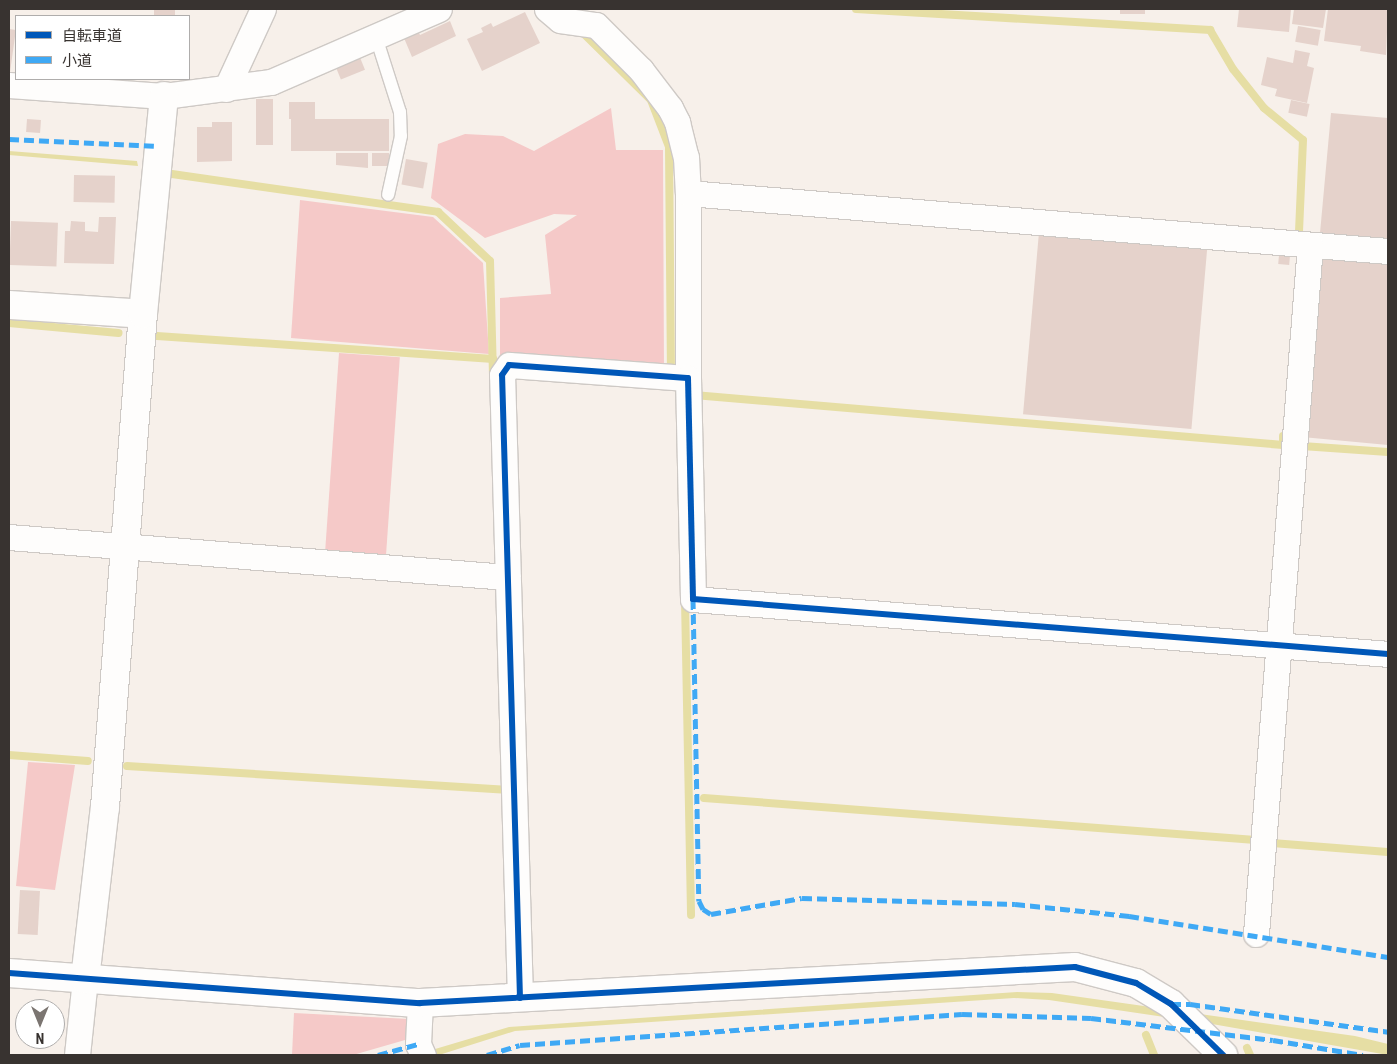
<!DOCTYPE html>
<meta charset="utf-8">
<style>
body{margin:0}
#map{position:relative;width:1397px;height:1064px;overflow:hidden;background:#f7f0ea;font-family:"Roboto Condensed","Noto Sans JP",sans-serif}
div>[style]{position:absolute}
.green>*{inset:0;background:#f5c9c8;transform-origin:0 0}
.water>*{inset:0;background:#e6dea4}
.stream>*{height:8px;margin:-4px;padding:0 4px;transform-origin:4px;border-radius:4px;background:#e6dea4}
.building>*{inset:0;background:#e5d2cb;transform-origin:0 0}
.roads{filter:drop-shadow(1px 0 #cec9c5) drop-shadow(-1px 0 #cec9c5) drop-shadow(0 1px #cec9c5) drop-shadow(0 -1px #cec9c5)}
.service>*{height:12px;margin:-6px;padding:0 6px;transform-origin:6px;border-radius:6px;background:#fefdfc}
.minor>*{height:25px;margin:-12.5px;padding:0 12.5px;transform-origin:12.5px;border-radius:12.5px;background:#fefdfc}
.tertiary>*{height:28px;margin:-14px;padding:0 14px;transform-origin:14px;border-radius:14px;background:#fefdfc}
.quiet>*{height:5px;margin-top:-2.5px;transform-origin:0;background:repeating-linear-gradient(90deg,#3fa9f5 0 10px,transparent 0 15px)}
.cycleway>*{height:6px;margin:-3px;padding:0 3px;transform-origin:3px;border-radius:3px;background:#0057b8}
span{translate:-50% -50%;white-space:nowrap;text-align:center;line-height:1.15;-webkit-text-stroke:4px #fff;paint-order:stroke}
.frame{position:absolute;inset:0;border:10px solid #383330;pointer-events:none}
.legend{position:absolute;left:15px;top:15px;width:175px;height:65px;box-sizing:border-box;background:#fff;border:1px solid #afadac;margin:0;padding:6px 9px;list-style:none;font-size:15px;color:#383330}
.legend li{display:flex;align-items:center;gap:10px;height:25px}
.legend b{width:25px;border:1px solid #afadac}
.north{position:absolute;left:15px;top:999px;width:50px;height:50px;box-sizing:border-box;background:#fff;border:1px solid #afadac;border-radius:50%;rotate:180deg;font-size:14px;font-weight:700;line-height:20px;text-align:center;color:#383330}
.north::after{content:'';display:block;margin:auto;width:18px;height:22px;background:#7b7571;clip-path:polygon(50% 0,100% 100%,50% 72%,0 100%)}
</style>
<div id="map">
<div class="green">
<div style="clip-path:polygon(611px 108px,616px 150px,663px 150px,664px 371px,500px 360px,500px 298px,551px 294px,545px 235px,577px 215px,554px 214px,485px 238px,431px 198px,438px 144px,465px 134px,503px 136px,534px 151px)"></div>
<div style="clip-path:polygon(300px 200px,433px 217px,483px 263px,489px 354px,291px 338px)"></div>
<div style="left:339px;top:353px;width:61px;height:200px;rotate:4deg"></div>
<div style="clip-path:polygon(28px 762px,75px 765px,55px 890px,16px 886px)"></div>
<div style="clip-path:polygon(294px 1013px,409px 1019px,412px 1038px,353px 1055px,292px 1055px)"></div>
</div>
<div class="water">
<div style="clip-path:polygon(9px 151px,137px 161px,138px 166px,9px 155px)"></div>
<div style="clip-path:polygon(1017px 992px,1052px 993px,1355px 1036px,1388px 1044px,1388px 1055px,1212px 1024px,1049px 1000px,1014px 998px,515px 1031px,439px 1055px,415px 1055px,509px 1027px)"></div>
</div>
<div class="stream">
<div style="left:856px;top:9px;width:355px;rotate:3.4deg"></div>
<div style="left:1210px;top:30px;width:45px;rotate:59.5deg"></div>
<div style="left:1233px;top:69px;width:50px;rotate:51.5deg"></div>
<div style="left:1264px;top:108px;width:50px;rotate:39.4deg"></div>
<div style="left:1303px;top:140px;width:92px;rotate:92.5deg"></div>
<div style="left:584px;top:34px;width:94px;rotate:44.6deg"></div>
<div style="left:651px;top:100px;width:50px;rotate:69deg"></div>
<div style="left:669px;top:147px;width:225px;rotate:89.5deg"></div>
<div style="left:172px;top:174px;width:269px;rotate:8.1deg"></div>
<div style="left:438px;top:212px;width:71px;rotate:43.3deg"></div>
<div style="left:490px;top:261px;width:114px;rotate:88.5deg"></div>
<div style="left:9px;top:323px;width:110px;rotate:5.2deg"></div>
<div style="left:157px;top:336px;width:337px;rotate:3.9deg"></div>
<div style="left:694px;top:395px;width:591px;rotate:4.85deg"></div>
<div style="left:1283px;top:445px;width:9px;rotate:-90deg"></div>
<div style="left:1302px;top:446px;width:86px;rotate:4deg"></div>
<div style="left:685px;top:600px;width:315px;rotate:88.9deg"></div>
<div style="left:9px;top:755px;width:79px;rotate:4.3deg"></div>
<div style="left:127px;top:766px;width:379px;rotate:3.6deg"></div>
<div style="left:704px;top:798px;width:553px;rotate:4.36deg"></div>
<div style="left:1272px;top:843px;width:116px;rotate:4.4deg"></div>
<div style="left:1146px;top:1035px;width:22px;rotate:68deg"></div>
<div style="left:1247px;top:1048px;width:8px;rotate:67deg"></div>
</div>
<div class="building">
<div style="left:154px;top:9px;width:21px;height:7px"></div>
<div style="left:1120px;top:9px;width:25px;height:5px"></div>
<div style="clip-path:polygon(1239px 9px,1291px 9px,1289px 32px,1237px 27px)"></div>
<div style="clip-path:polygon(1294px 9px,1326px 9px,1323px 28px,1292px 24px)"></div>
<div style="clip-path:polygon(1328px 9px,1388px 9px,1386px 55px,1360px 51px,1361px 46px,1324px 41px)"></div>
<div style="clip-path:polygon(525px 12px,540px 43px,482px 71px,467px 39px,483px 32px,481px 28px,491px 23px,493px 27px)"></div>
<div style="clip-path:polygon(450px 21px,456px 36px,412px 57px,404px 38px,418px 31px,420px 35px)"></div>
<div style="left:1298px;top:26px;width:23px;height:16px;rotate:10deg"></div>
<div style="left:9px;top:29px;width:7px;height:45px;rotate:8deg"></div>
<div style="clip-path:polygon(1295px 50px,1310px 53px,1307px 66px,1314px 68px,1307px 103px,1275px 96px,1277px 89px,1261px 85px,1267px 57px,1293px 63px)"></div>
<div style="left:359px;top:55px;width:16px;height:26px;rotate:68deg"></div>
<div style="left:256px;top:99px;width:17px;height:46px"></div>
<div style="left:1291px;top:100px;width:19px;height:13px;rotate:12deg"></div>
<div style="left:289px;top:102px;width:26px;height:17px"></div>
<div style="clip-path:polygon(1331px 113px,1388px 118px,1388px 239px,1320px 233px)"></div>
<div style="left:27px;top:119px;width:14px;height:13px;rotate:4deg"></div>
<div style="left:291px;top:119px;width:98px;height:32px"></div>
<div style="clip-path:polygon(212px 122px,232px 122px,232px 161px,197px 162px,197px 127px,212px 127px)"></div>
<div style="clip-path:polygon(336px 153px,368px 153px,368px 168px,336px 165px)"></div>
<div style="left:372px;top:153px;width:17px;height:13px"></div>
<div style="left:406px;top:159px;width:22px;height:26px;rotate:10deg"></div>
<div style="left:74px;top:175px;width:41px;height:27px;rotate:1deg"></div>
<div style="clip-path:polygon(99px 217px,116px 217px,114px 264px,64px 263px,65px 231px,70px 231px,71px 221px,85px 222px,85px 231px,98px 232px)"></div>
<div style="left:11px;top:221px;width:47px;height:44px;rotate:2deg"></div>
<div style="left:1039px;top:232px;width:169px;height:183px;rotate:5deg"></div>
<div style="left:1279px;top:255px;width:11px;height:9px;rotate:5deg"></div>
<div style="clip-path:polygon(1319px 257px,1388px 263px,1388px 445px,1302px 437px)"></div>
<div style="left:20px;top:890px;width:20px;height:44px;rotate:3deg"></div>
</div>
<div class="roads">
<div class="service">
<div style="left:376px;top:37px;width:79px;rotate:72.3deg"></div>
<div style="left:400px;top:112px;width:24px;rotate:88deg"></div>
<div style="left:401px;top:136px;width:60px;rotate:102.4deg"></div>
</div>
<div class="minor">
<div style="left:547px;top:9px;width:17px;rotate:40deg"></div>
<div style="left:560px;top:20px;width:36px;rotate:8deg"></div>
<div style="left:596px;top:25px;width:64px;rotate:45deg"></div>
<div style="left:641px;top:70px;width:48px;rotate:52.7deg"></div>
<div style="left:670px;top:108px;width:16px;rotate:63deg"></div>
<div style="left:677px;top:122px;width:36px;rotate:76deg"></div>
<div style="left:686px;top:157px;width:36px;rotate:87deg"></div>
<div style="left:688px;top:193px;width:185px;rotate:90deg"></div>
<div style="left:9px;top:85px;width:155px;rotate:4.1deg"></div>
<div style="left:164px;top:96px;width:108px;rotate:-7.5deg"></div>
<div style="left:271px;top:82px;width:183px;rotate:-23.5deg"></div>
<div style="left:226px;top:89px;width:88px;rotate:-65.2deg"></div>
<div style="left:688px;top:193px;width:702px;rotate:4.74deg"></div>
<div style="left:9px;top:537px;width:500px;rotate:4.6deg"></div>
<div style="left:1256px;top:934px;width:691px;rotate:-85.52deg"></div>
<div style="left:520px;top:998px;width:623px;rotate:-91.65deg"></div>
<div style="left:502px;top:375px;width:12px;rotate:-55deg"></div>
<div style="left:509px;top:365px;width:179px;rotate:4.2deg"></div>
<div style="left:688px;top:378px;width:221px;rotate:88.7deg"></div>
<div style="left:693px;top:599px;width:697px;rotate:4.52deg"></div>
<div style="left:420px;top:1003px;width:41px;rotate:92.8deg"></div>
<div style="left:418px;top:1044px;width:12px;rotate:66deg"></div>
<div style="left:77px;top:1055px;width:76px;rotate:-84deg"></div>
</div>
<div class="tertiary">
<div style="left:9px;top:305px;width:134px;rotate:3.8deg"></div>
<div style="left:9px;top:973px;width:412px;rotate:4.2deg"></div>
<div style="left:420px;top:1003px;width:656px;rotate:-3.15deg"></div>
<div style="left:1075px;top:967px;width:63px;rotate:14.7deg"></div>
<div style="left:1136px;top:983px;width:41px;rotate:31deg"></div>
<div style="left:1171px;top:1004px;width:73px;rotate:44.4deg"></div>
<div style="left:85px;top:979px;width:173px;rotate:-83.4deg"></div>
<div style="left:105px;top:807px;width:494px;rotate:-85.6deg"></div>
<div style="left:143px;top:314px;width:219px;rotate:-84.5deg"></div>
</div>
</div>
<div class="quiet">
<div style="left:9px;top:139px;width:150px;rotate:2.7deg"></div>
<div style="left:693px;top:599px;width:302px;rotate:88.9deg"></div>
<div style="left:699px;top:901px;width:9px;rotate:63deg"></div>
<div style="left:703px;top:909px;width:9px;rotate:32deg"></div>
<div style="left:711px;top:914px;width:92px;rotate:-10deg"></div>
<div style="left:802px;top:898px;width:213px;rotate:1.6deg"></div>
<div style="left:1015px;top:904px;width:115px;rotate:6deg"></div>
<div style="left:1129px;top:916px;width:262px;rotate:9deg"></div>
<div style="left:1171px;top:1004px;width:19px"></div>
<div style="left:1190px;top:1004px;width:200px;rotate:8deg"></div>
<div style="left:378px;top:1055px;width:41px;rotate:-15.4deg"></div>
<div style="left:487px;top:1055px;width:34px;rotate:-17deg"></div>
<div style="left:520px;top:1045px;width:443px;rotate:-4deg"></div>
<div style="left:962px;top:1014px;width:129px;rotate:1.8deg"></div>
<div style="left:1091px;top:1018px;width:183px;rotate:6.9deg"></div>
<div style="left:1273px;top:1040px;width:91px;rotate:9.5deg"></div>
</div>
<div class="cycleway">
<div style="left:9px;top:973px;width:412px;rotate:4.2deg"></div>
<div style="left:420px;top:1003px;width:656px;rotate:-3.15deg"></div>
<div style="left:1075px;top:967px;width:63px;rotate:14.7deg"></div>
<div style="left:1136px;top:983px;width:41px;rotate:31deg"></div>
<div style="left:1171px;top:1004px;width:73px;rotate:44.4deg"></div>
<div style="left:520px;top:998px;width:623px;rotate:-91.65deg"></div>
<div style="left:502px;top:375px;width:12px;rotate:-55deg"></div>
<div style="left:509px;top:365px;width:179px;rotate:4.2deg"></div>
<div style="left:688px;top:378px;width:221px;rotate:88.7deg"></div>
<div style="left:693px;top:599px;width:697px;rotate:4.52deg"></div>
</div>
<div class="frame"></div>
<ul class="legend">
<li><b style="height:6px;background:#0057b8"></b>自転車道</li>
<li><b style="height:6px;background:#3fa9f5"></b>小道</li>
</ul>
<div class="north">N</div>
</div>
